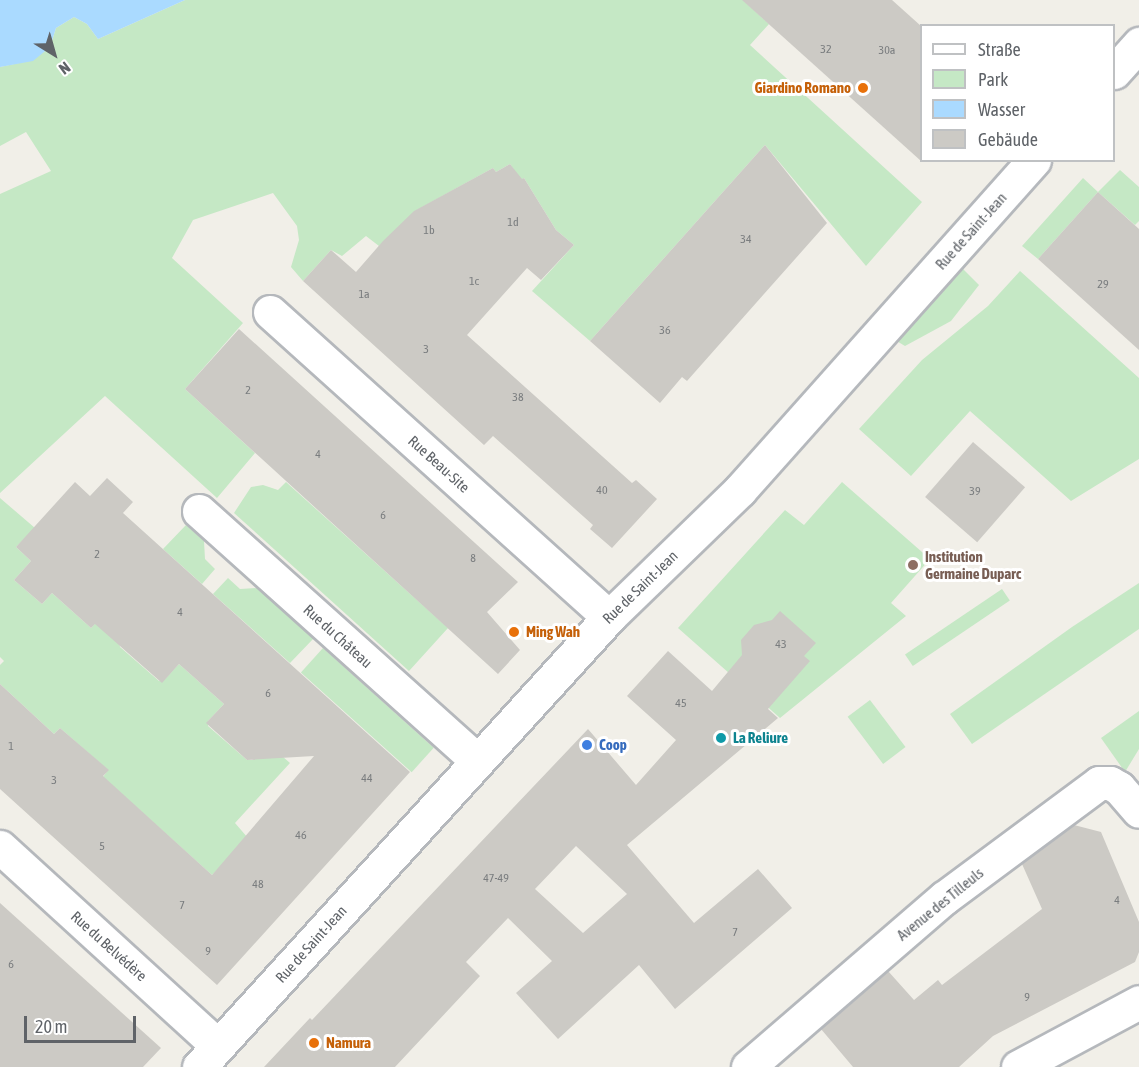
<!DOCTYPE html>
<meta charset="utf-8">
<style>
body{margin:0}
#map{position:relative;width:1139px;height:1067px;overflow:hidden;background:#f1efe8;font-family:"Asap Condensed",sans-serif}
div>[style]{position:absolute}
.green>*{inset:0;background:#c5e8c5;transform-origin:0 0}
.water>*{inset:0;background:#aadaff}
.building>*{inset:0;background:#cccac5;transform-origin:0 0}
.roads{filter:drop-shadow(2px 0 #b5b8bc) drop-shadow(-2px 0 #b5b8bc) drop-shadow(0 2px #b5b8bc) drop-shadow(0 -2px #b5b8bc)}
.minor>*{height:33px;margin:-16.5px;padding:0 16.5px;transform-origin:16.5px;border-radius:16.5px;background:#fff}
.dots>*{width:16px;height:16px;translate:-50% -50%;box-sizing:border-box;border:3px solid #fff;border-radius:50%}
span{translate:-50% -50%;white-space:nowrap;text-align:center;line-height:1.15;-webkit-text-stroke:6px #fff;paint-order:stroke}
.number-label{font-size:12px;color:#7a7d7f}
.number-label span{-webkit-text-stroke-width:0}
.food-label{font-size:15px;color:#c56008;font-weight:700}
.right{translate:-100% -50%;text-align:right}
.left{translate:0 -50%;text-align:left}
.street-label{font-size:15px;color:#5f6368}
.education-label{font-size:15px;color:#785e54;font-weight:700}
.culture-label{font-size:15px;color:#0d838f;font-weight:700}
.shop-label{font-size:15px;color:#366cbe;font-weight:700}
.legend{position:absolute;left:920px;top:24px;width:195px;height:138px;box-sizing:border-box;background:#fff;border:2px solid #bfc1c3;margin:0;padding:8px 10px;list-style:none;font-size:18px;color:#5f6368}
.legend li{display:flex;align-items:center;gap:12px;height:30px}
.legend b{width:30px;border:2px solid #bfc1c3}
.north{position:absolute;left:24px;top:24px;width:60px;height:60px;-webkit-text-stroke:4px #fff;paint-order:stroke;rotate:143deg;font-size:16px;font-weight:700;line-height:24px;text-align:center;color:#5f6368}
.north::after{content:'';display:block;margin:auto;width:21px;height:27px;background:#5f6368;clip-path:polygon(50% 0,100% 100%,50% 72%,0 100%)}
.scale{position:absolute;left:24px;top:1016px;width:112px;height:27px;box-sizing:border-box;border:3px solid #5f6368;border-top:0;padding-left:8px;font-size:18px;line-height:21px;white-space:nowrap;color:#5f6368;-webkit-text-stroke:4px #fff;paint-order:stroke}
</style>
<div id="map">
<div class="green">
<div style="clip-path:polygon(185px 0,743px 0,769px 24px,750px 45px,922px 202px,866px 266px,765px 145px,590px 341px,532px 291px,574px 245px,556px 230px,524px 178px,521px 180px,510px 164px,496px 172px,493px 168px,415px 211px,379px 246px,366px 236px,342px 256px,331px 250px,303px 281px,291px 267px,299px 240px,297px 226px,273px 193px,193px 220px,172px 258px,243px 323px,185px 389px,255px 453px,217px 498px,105px 396px,0 493px,0 194px,51px 171px,26px 132px,0 146px,0 67px,33px 60px,50px 47px,56px 28px,74px 17px,87px 24px,98px 39px)"></div>
<div style="clip-path:polygon(1120px 170px,1139px 187px,1139px 221px,1135px 225px,1098px 192px,1038px 259px,1022px 246px,1083px 178px,1098px 192px)"></div>
<div style="clip-path:polygon(962px 268px,979px 285px,951px 321px,905px 346px,895px 340px)"></div>
<div style="clip-path:polygon(1020px 271px,1139px 378px,1139px 459px,1071px 501px,970px 411px,911px 476px,859px 429px,922px 360px,988px 306px)"></div>
<div style="clip-path:polygon(286px 482px,448px 628px,409px 671px,234px 513px,251px 487px,263px 485px,278px 490px)"></div>
<div style="clip-path:polygon(842px 482px,930px 559px,891px 603px,906px 616px,780px 718px,678px 628px,785px 510px,804px 525px)"></div>
<div style="clip-path:polygon(0 498px,35px 528px,16px 547px,31px 561px,14px 580px,42px 604px,52px 593px,91px 628px,113px 604px,120px 647px,159px 681px,164px 680px,179px 664px,224px 704px,208px 721px,208px 726px,247px 760px,253px 760px,267px 743px,290px 763px,235px 823px,248px 838px,212px 875px,103px 777px,108px 770px,60px 728px,54px 734px,0 684px,0 665px,4px 661px,0 657px)"></div>
<div style="clip-path:polygon(186px 525px,204px 541px,205px 559px,215px 569px,202px 584px,163px 549px)"></div>
<div style="clip-path:polygon(228px 578px,240px 589px,258px 588px,314px 638px,290px 663px,213px 594px)"></div>
<div style="clip-path:polygon(1139px 583px,1139px 629px,972px 744px,950px 714px,1072px 627px)"></div>
<div style="left:1002px;top:589px;width:14px;height:117px;rotate:56deg"></div>
<div style="left:323px;top:648px;width:149px;height:33px;rotate:42deg"></div>
<div style="left:870px;top:700px;width:59px;height:28px;rotate:53deg"></div>
<div style="clip-path:polygon(1139px 711px,1139px 749px,1125px 772px,1101px 738px)"></div>
</div>
<div class="water">
<div style="clip-path:polygon(0 0,185px 0,98px 39px,87px 24px,74px 17px,56px 28px,50px 47px,33px 61px,0 67px)"></div>
</div>
<div class="building">
<div style="clip-path:polygon(742px 0,892px 0,921px 26px,921px 161px)"></div>
<div style="clip-path:polygon(765px 145px,827px 223px,687px 381px,682px 377px,660px 403px,590px 341px)"></div>
<div style="clip-path:polygon(510px 164px,522px 179px,524px 178px,556px 230px,574px 245px,541px 280px,527px 268px,467px 335px,632px 483px,636px 480px,657px 499px,612px 548px,590px 529px,593px 525px,493px 436px,484px 445px,303px 281px,331px 250px,356px 272px,383px 241px,414px 211px,493px 168px,496px 172px)"></div>
<div style="clip-path:polygon(1098px 192px,1139px 229px,1139px 350px,1038px 259px)"></div>
<div style="clip-path:polygon(239px 329px,518px 582px,487px 612px,520px 650px,498px 674px,185px 389px)"></div>
<div style="left:973px;top:442px;width:69px;height:73px;rotate:41deg"></div>
<div style="clip-path:polygon(107px 478px,133px 502px,123px 513px,410px 772px,217px 985px,0 789px,0 684px,54px 734px,60px 728px,109px 770px,103px 776px,212px 875px,314px 756px,247px 760px,206px 723px,224px 704px,179px 664px,162px 683px,95px 624px,91px 628px,52px 593px,42px 604px,14px 580px,31px 561px,16px 547px,75px 482px,90px 496px)"></div>
<div style="clip-path:polygon(evenodd,780px 611px,816px 643px,804px 656px,810px 661px,768px 709px,778px 718px,627px 845px,694px 923px,758px 869px,792px 908px,675px 1009px,639px 965px,558px 1039px,516px 993px,552px 961px,508px 918px,466px 962px,480px 976px,395px 1067px,264px 1067px,310px 1018px,312px 1020px,588px 729px,636px 785px,676px 740px,627px 696px,668px 651px,712px 691px,742px 655px,741px 640px,754px 625px,772px 620px,780px 611px,576px 846px,627px 894px,583px 933px,535px 889px,576px 846px)"></div>
<div style="clip-path:polygon(1074px 825px,1101px 832px,1139px 922px,1139px 952px,1135px 962px,993px 1036px,959px 1067px,853px 1067px,821px 1029px,888px 971px,914px 1000px,938px 980px,942px 985px,1042px 909px,1022px 864px)"></div>
<div style="clip-path:polygon(0 903px,161px 1048px,143px 1067px,0 1067px)"></div>
</div>
<div class="roads">
<div class="minor">
<div style="left:1114px;top:72px;width:38px;rotate:-48deg"></div>
<div style="left:270px;top:312px;width:456px;rotate:42deg"></div>
<div style="left:199px;top:511px;width:373px;rotate:41.9deg"></div>
<div style="left:0;top:847px;width:295px;rotate:42.4deg"></div>
<div style="left:199px;top:1067px;width:609px;rotate:-47.66deg"></div>
<div style="left:609px;top:617px;width:182px;rotate:-44.1deg"></div>
<div style="left:740px;top:490px;width:442px;rotate:-48.3deg"></div>
<div style="left:748px;top:1067px;width:259px;rotate:-40.8deg"></div>
<div style="left:944px;top:898px;width:193px;rotate:-36.6deg"></div>
<div style="left:1099px;top:783px;width:11px"></div>
<div style="left:1110px;top:783px;width:10px;rotate:29deg"></div>
<div style="left:1119px;top:788px;width:30px;rotate:49deg"></div>
<div style="left:1018px;top:1067px;width:137px;rotate:-28.2deg"></div>
</div>
</div>
<div class="dots">
<div style="left:863px;top:88px;background:#e8710a"></div>
<div style="left:913px;top:565px;background:#8d6e63"></div>
<div style="left:514px;top:632px;background:#e8710a"></div>
<div style="left:721px;top:738px;background:#0f9aa8"></div>
<div style="left:587px;top:745px;background:#3f7fe0"></div>
<div style="left:314px;top:1043px;background:#e8710a"></div>
</div>
<div class="number-label">
<span style="left:826px;top:50px">32</span>
<span style="left:887px;top:51px">30a</span>
<span style="left:513px;top:223px">1d</span>
<span style="left:429px;top:231px">1b</span>
<span style="left:746px;top:240px">34</span>
<span style="left:474px;top:282px">1c</span>
<span style="left:1103px;top:285px">29</span>
<span style="left:364px;top:295px">1a</span>
<span style="left:665px;top:331px">36</span>
<span style="left:426px;top:350px">3</span>
<span style="left:248px;top:391px">2</span>
<span style="left:518px;top:398px">38</span>
<span style="left:318px;top:455px">4</span>
<span style="left:602px;top:491px">40</span>
<span style="left:975px;top:492px">39</span>
<span style="left:383px;top:516px">6</span>
<span style="left:97px;top:555px">2</span>
<span style="left:473px;top:559px">8</span>
<span style="left:180px;top:613px">4</span>
<span style="left:781px;top:645px">43</span>
<span style="left:268px;top:694px">6</span>
<span style="left:681px;top:704px">45</span>
<span style="left:11px;top:747px">1</span>
<span style="left:367px;top:779px">44</span>
<span style="left:54px;top:781px">3</span>
<span style="left:301px;top:836px">46</span>
<span style="left:102px;top:847px">5</span>
<span style="left:496px;top:879px">47-49</span>
<span style="left:258px;top:885px">48</span>
<span style="left:1117px;top:901px">4</span>
<span style="left:182px;top:906px">7</span>
<span style="left:735px;top:933px">7</span>
<span style="left:208px;top:952px">9</span>
<span style="left:11px;top:965px">6</span>
<span style="left:1027px;top:998px">9</span>
</div>
<div class="food-label">
<span class="right" style="left:851px;top:88px">Giardino Romano</span>
<span class="left" style="left:526px;top:632px">Ming Wah</span>
<span class="left" style="left:326px;top:1043px">Namura</span>
</div>
<div class="street-label">
<span style="left:971px;top:231px;rotate:-48deg">Rue de Saint-Jean</span>
<span style="left:439px;top:464px;rotate:42deg">Rue Beau-Site</span>
<span style="left:640px;top:587px;rotate:-44deg">Rue de Saint-Jean</span>
<span style="left:338px;top:636px;rotate:42deg">Rue du Château</span>
<span style="left:940px;top:904px;rotate:-39deg">Avenue des Tilleuls</span>
<span style="left:311px;top:944px;rotate:-48deg">Rue de Saint-Jean</span>
<span style="left:109px;top:946px;rotate:42deg">Rue du Belvédère</span>
</div>
<div class="education-label">
<span class="left" style="left:925px;top:565px">Institution<br>Germaine Duparc</span>
</div>
<div class="culture-label">
<span class="left" style="left:733px;top:738px">La Reliure</span>
</div>
<div class="shop-label">
<span class="left" style="left:599px;top:745px">Coop</span>
</div>
<ul class="legend">
<li><b style="height:8px;background:#fff"></b>Straße</li>
<li><b style="height:16px;background:#c5e8c5"></b>Park</li>
<li><b style="height:16px;background:#aadaff"></b>Wasser</li>
<li><b style="height:16px;background:#cccac5"></b>Gebäude</li>
</ul>
<div class="north">N</div>
<div class="scale">20 m</div>
</div>
